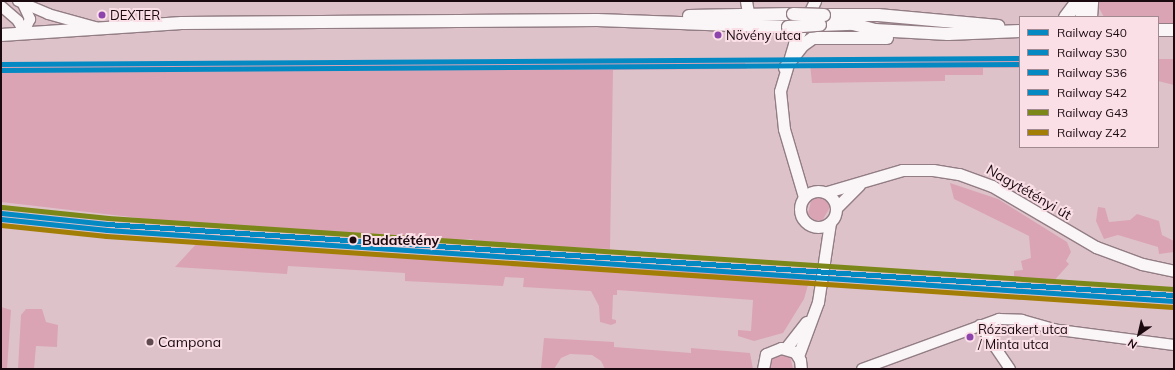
<!DOCTYPE html>
<meta charset="utf-8">
<style>
body{margin:0}
#map{position:relative;width:1175px;height:370px;overflow:hidden;background:#dec2ca;font-family:Mulish,sans-serif}
div>[style]{position:absolute}
.green>*{inset:0;background:#daa4b5}
.roads{filter:drop-shadow(1px 0 #927d84) drop-shadow(-1px 0 #927d84) drop-shadow(0 1px #927d84) drop-shadow(0 -1px #927d84)}
.tertiary>*{height:10px;margin:-5px;padding:0 5px;transform-origin:5px;border-radius:5px;background:#faf6f7}
.secondary>*{height:11px;margin:-5.5px;padding:0 5.5px;transform-origin:5.5px;border-radius:5.5px;background:#faf6f7}
.secondary>.ring{margin:-5.5px;padding:0;box-sizing:content-box;background:none;border:11px solid #faf6f7;border-radius:50%}
.primary>*{height:12px;margin:-6px;padding:0 6px;transform-origin:6px;border-radius:6px;background:#faf6f7}
.trunk>*{height:13px;margin:-6.5px;padding:0 6.5px;transform-origin:6.5px;border-radius:6.5px;background:#faf6f7}
.bridges{filter:drop-shadow(1px 0 #927d84) drop-shadow(-1px 0 #927d84) drop-shadow(0 1px #927d84) drop-shadow(0 -1px #927d84)}
.primary-bridge>*{height:12px;margin:-6px;padding:0 6px;transform-origin:6px;border-radius:6px;background:#faf6f7}
.rail-1>*{height:5px;margin:-2.5px;padding:0 2.5px;transform-origin:2.5px;border-radius:2.5px;background:#0489c3}
.rail-2>*{height:5px;margin:-2.5px;padding:0 2.5px;transform-origin:2.5px;border-radius:2.5px;background:#0489c3}
.rail-3>*{height:5px;margin:-2.5px;padding:0 2.5px;transform-origin:2.5px;border-radius:2.5px;background:#0489c3}
.rail-4>*{height:5px;margin:-2.5px;padding:0 2.5px;transform-origin:2.5px;border-radius:2.5px;background:#0489c3}
.rail-5>*{height:5px;margin:-2.5px;padding:0 2.5px;transform-origin:2.5px;border-radius:2.5px;background:#7c8719}
.rail-6>*{height:5px;margin:-2.5px;padding:0 2.5px;transform-origin:2.5px;border-radius:2.5px;background:#a37e06}
.dots>*{width:11px;height:11px;translate:-50% -50%;box-sizing:border-box;border:2px solid #fadfe7;border-radius:50%}
span{translate:-50% -50%;white-space:nowrap;text-align:center;line-height:1.15;-webkit-text-stroke:4px #fadfe7;paint-order:stroke}
.bus-label{font-size:13px;color:#1a090f}
.left{translate:0 -50%;text-align:left}
.street-label{font-size:14px;color:#1a090f}
.stop-label{font-size:14px;color:#1a090f;font-weight:700}
.poi-label{font-size:14px;color:#1a090f}
.frame{position:absolute;inset:0;border:2px solid #1a090f;pointer-events:none}
.legend{position:absolute;left:1019px;top:16px;width:140px;height:132px;box-sizing:border-box;background:#fadfe7;border:1px solid #a08991;margin:0;padding:5px 7px;list-style:none;font-size:12px;color:#1a090f}
.legend li{display:flex;align-items:center;gap:8px;height:20px}
.legend b{width:20px;border:1px solid #a08991}
.north{position:absolute;left:1119px;top:314px;width:40px;height:40px;-webkit-text-stroke:3px #fadfe7;paint-order:stroke;rotate:214deg;font-size:11px;font-weight:700;line-height:16px;text-align:center;color:#1a090f}
.north::after{content:'';display:block;margin:auto;width:14px;height:18px;background:#1a090f;clip-path:polygon(50% 0,100% 100%,50% 72%,0 100%)}
</style>
<div id="map">
<div class="green">
<div style="clip-path:polygon(1095px 1px,1174px 1px,1174px 23px,1158px 23px,1158px 17px,1104px 17px)"></div>
<div style="clip-path:polygon(1158px 59px,1174px 59px,1174px 85px,1158px 81px)"></div>
<div style="clip-path:polygon(1020px 60px,1020px 68px,983px 68px,983px 75px,945px 75px,945px 81px,812px 83px,810px 64px)"></div>
<div style="clip-path:polygon(194px 63px,745px 63px,747px 69px,613px 70px,610px 249px,480px 243px,471px 239px,445px 241px,200px 225px,1px 202px,1px 67px)"></div>
<div style="clip-path:polygon(950px 183px,998px 199px,1067px 242px,1071px 252px,1066px 261px,1069px 264px,1051px 284px,1014px 281px,1014px 271px,1023px 270px,1021px 261px,1031px 258px,1029px 236px,954px 199px)"></div>
<div style="clip-path:polygon(812px 197px,823px 197px,829px 203px,829px 209px,822px 221px,814px 220px,808px 214px)"></div>
<div style="clip-path:polygon(1098px 207px,1105px 208px,1109px 222px,1130px 220px,1137px 214px,1159px 221px,1162px 235px,1174px 241px,1174px 252px,1159px 254px,1158px 247px,1118px 235px,1104px 239px,1096px 221px)"></div>
<div style="clip-path:polygon(199px 241px,450px 257px,459px 262px,510px 262px,513px 266px,529px 267px,534px 267px,534px 263px,810px 278px,804px 299px,783px 333px,754px 341px,738px 336px,738px 330px,751px 331px,753px 300px,617px 290px,617px 295px,613px 295px,612px 319px,616px 320px,616px 323px,611px 325px,600px 322px,599px 306px,591px 291px,523px 287px,524px 278px,505px 277px,503px 286px,405px 281px,405px 273px,288px 266px,287px 274px,175px 267px)"></div>
<div style="clip-path:polygon(1px 307px,11px 310px,7px 369px,1px 369px)"></div>
<div style="clip-path:polygon(26px 309px,42px 309px,46px 322px,58px 325px,57px 347px,36px 346px,34px 369px,18px 369px,21px 315px)"></div>
<div style="clip-path:polygon(544px 338px,614px 342px,614px 347px,691px 353px,691px 348px,750px 353px,753px 369px,605px 369px,601px 361px,592px 355px,570px 354px,561px 358px,554px 369px,541px 369px)"></div>
<div style="clip-path:polygon(790px 355px,793px 369px,770px 369px,770px 363px,774px 357px)"></div>
</div>
<div class="roads">
<div class="tertiary">
<div style="left:18px;top:1px;width:33px;rotate:23deg"></div>
<div style="left:48px;top:14px;width:49px;rotate:15.5deg"></div>
<div style="left:23px;top:4px;width:17px;rotate:65deg"></div>
<div style="left:30px;top:19px;width:14px;rotate:115deg"></div>
<div style="left:1px;top:6px;width:23px;rotate:41deg"></div>
<div style="left:18px;top:21px;width:13px;rotate:61deg"></div>
<div style="left:980px;top:325px;width:53px;rotate:55.7deg"></div>
<div style="left:1051px;top:329px;width:124px;rotate:7.4deg"></div>
<div style="left:862px;top:369px;width:146px;rotate:-20.1deg"></div>
<div style="left:999px;top:319px;width:23px;rotate:2deg"></div>
<div style="left:1022px;top:320px;width:35px;rotate:16deg"></div>
</div>
<div class="secondary">
<div style="left:746px;top:1px;width:23px;rotate:80deg"></div>
<div class="ring" style="left:800px;top:191px;width:25px;height:25px"></div>
<div style="left:827px;top:192px;width:78px;rotate:-16.3deg"></div>
<div style="left:902px;top:170px;width:31px"></div>
<div style="left:933px;top:170px;width:26px;rotate:9deg"></div>
<div style="left:959px;top:174px;width:35px;rotate:20deg"></div>
<div style="left:992px;top:186px;width:121px;rotate:30.4deg"></div>
<div style="left:1096px;top:247px;width:49px;rotate:20.3deg"></div>
<div style="left:1142px;top:264px;width:33px;rotate:12deg"></div>
<div style="left:804px;top:197px;width:71px;rotate:-106.4deg"></div>
<div style="left:784px;top:129px;width:38px;rotate:-96deg"></div>
<div style="left:780px;top:91px;width:49px;rotate:-73.4deg"></div>
<div style="left:794px;top:44px;width:48px;rotate:-64deg"></div>
<div style="left:837px;top:207px;width:31px;rotate:-45deg"></div>
<div style="left:786px;top:348px;width:33px;rotate:-52deg"></div>
<div style="left:798px;top:356px;width:58px;rotate:-69.7deg"></div>
<div style="left:818px;top:302px;width:80px;rotate:-81.4deg"></div>
<div style="left:763px;top:369px;width:15px;rotate:-79deg"></div>
<div style="left:766px;top:354px;width:16px;rotate:-22deg"></div>
<div style="left:781px;top:348px;width:15px;rotate:16deg"></div>
<div style="left:795px;top:352px;width:9px;rotate:58deg"></div>
<div style="left:800px;top:360px;width:9px;rotate:84deg"></div>
</div>
<div class="primary">
<div style="left:824px;top:15px;width:54px"></div>
<div style="left:878px;top:15px;width:121px;rotate:5.2deg"></div>
<div style="left:689px;top:16px;width:104px;rotate:-1.1deg"></div>
<div style="left:820px;top:25px;width:33px;rotate:-2deg"></div>
<div style="left:853px;top:24px;width:23px;rotate:15deg"></div>
<div style="left:875px;top:30px;width:73px;rotate:3.1deg"></div>
<div style="left:948px;top:34px;width:72px;rotate:-2.4deg"></div>
<div style="left:1158px;top:30px;width:16px"></div>
<div style="left:1px;top:35px;width:181px;rotate:-3.8deg"></div>
<div style="left:182px;top:23px;width:415px;rotate:-0.4deg"></div>
<div style="left:597px;top:20px;width:191px;rotate:2.1deg"></div>
<div style="left:785px;top:68px;width:29px;rotate:-52deg"></div>
<div style="left:803px;top:45px;width:12px;rotate:-35deg"></div>
<div style="left:813px;top:38px;width:74px"></div>
</div>
<div class="trunk">
<div style="left:1080px;top:1px;width:16px;rotate:83deg"></div>
<div style="left:1065px;top:17px;width:20px;rotate:-53deg"></div>
<div style="left:1090px;top:17px;width:16px;rotate:-86deg"></div>
</div>
</div>
<div class="bridges">
<div class="primary-bridge">
<div style="left:793px;top:14px;width:31px;rotate:2deg"></div>
<div style="left:788px;top:27px;width:32px;rotate:-4deg"></div>
</div>
</div>
<div class="rail-1">
<div style="left:1px;top:213px;width:107px;rotate:5.9deg"></div>
<div style="left:107px;top:224px;width:1069px;rotate:3.81deg"></div>
</div>
<div class="rail-2">
<div style="left:1px;top:64px;width:1019px;rotate:-0.34deg"></div>
</div>
<div class="rail-3">
<div style="left:1px;top:70px;width:1019px;rotate:-0.34deg"></div>
</div>
<div class="rail-4">
<div style="left:1px;top:219px;width:107px;rotate:5.9deg"></div>
<div style="left:107px;top:230px;width:1069px;rotate:3.81deg"></div>
</div>
<div class="rail-5">
<div style="left:2px;top:207px;width:107px;rotate:5.9deg"></div>
<div style="left:108px;top:218px;width:1068px;rotate:3.81deg"></div>
</div>
<div class="rail-6">
<div style="left:1px;top:225px;width:106px;rotate:6deg"></div>
<div style="left:106px;top:236px;width:1069px;rotate:3.81deg"></div>
</div>
<div class="dots">
<div style="left:102px;top:15px;background:#8e44ad"></div>
<div style="left:718px;top:35px;background:#8e44ad"></div>
<div style="left:353px;top:240px;background:#1a090f"></div>
<div style="left:970px;top:337px;background:#8e44ad"></div>
<div style="left:150px;top:342px;background:#5f4a50"></div>
</div>
<div class="bus-label">
<span class="left" style="left:110px;top:15px">DEXTER</span>
<span class="left" style="left:726px;top:35px">Növény utca</span>
<span class="left" style="left:978px;top:337px">Rózsakert utca<br>/ Minta utca</span>
</div>
<div class="street-label">
<span style="left:1029px;top:192px;rotate:30deg">Nagytétényi út</span>
</div>
<div class="stop-label">
<span class="left" style="left:362px;top:240px">Budatétény</span>
</div>
<div class="poi-label">
<span class="left" style="left:158px;top:342px">Campona</span>
</div>
<div class="frame"></div>
<ul class="legend">
<li><b style="height:5px;background:#0489c3"></b>Railway S40</li>
<li><b style="height:5px;background:#0489c3"></b>Railway S30</li>
<li><b style="height:5px;background:#0489c3"></b>Railway S36</li>
<li><b style="height:5px;background:#0489c3"></b>Railway S42</li>
<li><b style="height:5px;background:#7c8719"></b>Railway G43</li>
<li><b style="height:5px;background:#a37e06"></b>Railway Z42</li>
</ul>
<div class="north">N</div>
</div>
